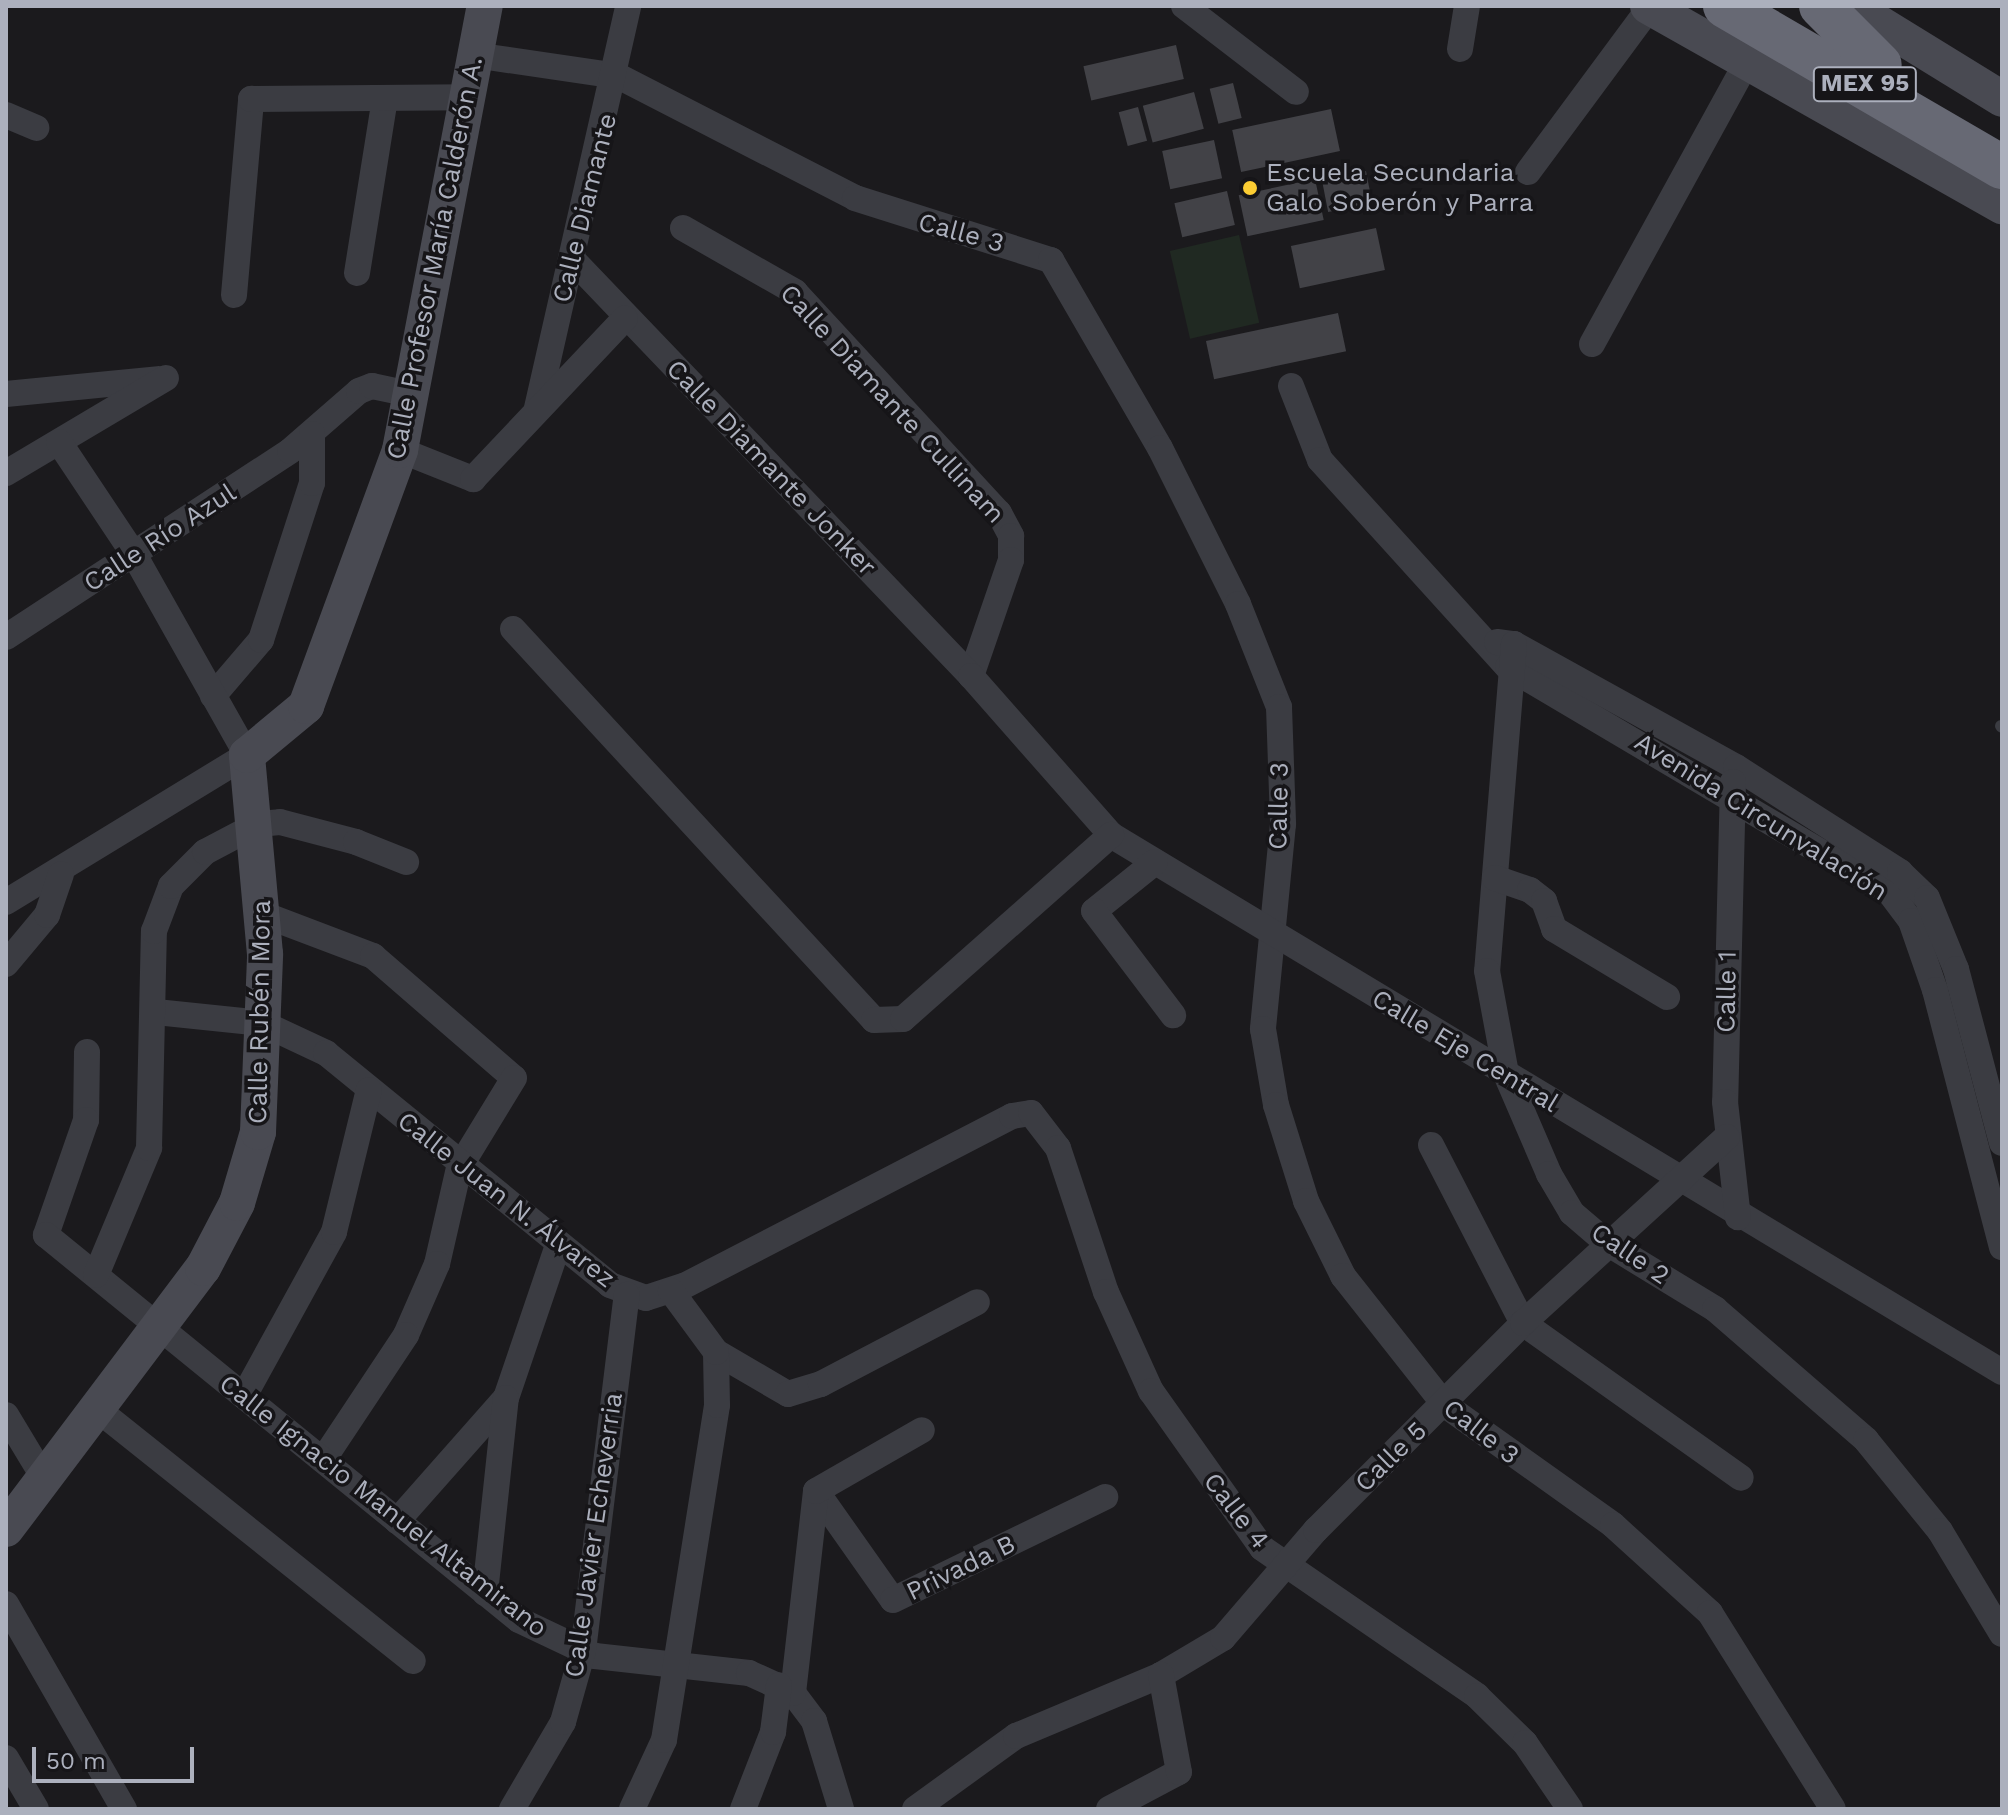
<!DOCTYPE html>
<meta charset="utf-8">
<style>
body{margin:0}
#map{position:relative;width:2008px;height:1815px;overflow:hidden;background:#1b1a1d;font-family:"Work Sans",sans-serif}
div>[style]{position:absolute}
.green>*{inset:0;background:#202922;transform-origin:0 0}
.building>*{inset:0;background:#424247;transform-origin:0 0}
.lane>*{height:12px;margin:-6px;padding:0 6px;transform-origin:6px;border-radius:6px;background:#3b3c42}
.street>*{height:26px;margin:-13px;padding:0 13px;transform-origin:13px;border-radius:13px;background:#3b3c42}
.secondary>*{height:36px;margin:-18px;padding:0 18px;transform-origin:18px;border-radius:18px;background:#494a52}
.highway>*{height:44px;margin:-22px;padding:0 22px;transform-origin:22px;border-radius:22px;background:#676974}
.dots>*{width:22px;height:22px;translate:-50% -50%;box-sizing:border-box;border:4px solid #161518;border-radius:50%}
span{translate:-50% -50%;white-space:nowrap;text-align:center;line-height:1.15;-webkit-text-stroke:7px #161518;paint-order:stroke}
.shield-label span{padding:2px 6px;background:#161518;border:2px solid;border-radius:6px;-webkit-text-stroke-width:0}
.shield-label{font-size:24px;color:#acb0bd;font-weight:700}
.poi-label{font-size:26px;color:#acb0bd}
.left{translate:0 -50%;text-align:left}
.street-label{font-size:26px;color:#acb0bd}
.frame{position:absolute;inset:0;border:8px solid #acb0bd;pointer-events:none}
.scale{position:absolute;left:32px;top:1747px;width:162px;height:36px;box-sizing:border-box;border:4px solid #acb0bd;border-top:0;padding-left:10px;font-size:24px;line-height:28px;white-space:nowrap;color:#acb0bd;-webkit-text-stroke:6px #161518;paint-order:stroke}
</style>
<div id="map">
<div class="green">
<div style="left:1239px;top:235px;width:90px;height:71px;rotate:77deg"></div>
</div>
<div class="building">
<div style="left:1176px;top:45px;width:35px;height:95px;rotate:77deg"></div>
<div style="left:1233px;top:83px;width:36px;height:24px;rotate:76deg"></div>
<div style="left:1194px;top:92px;width:38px;height:53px;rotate:75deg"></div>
<div style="left:1138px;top:107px;width:35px;height:20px;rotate:75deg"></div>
<div style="left:1331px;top:109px;width:43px;height:101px;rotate:78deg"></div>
<div style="left:1214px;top:140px;width:39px;height:53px;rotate:78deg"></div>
<div style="left:1366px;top:171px;width:33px;height:45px;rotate:79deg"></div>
<div style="left:1315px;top:179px;width:42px;height:78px;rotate:78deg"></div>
<div style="left:1227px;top:191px;width:35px;height:54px;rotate:77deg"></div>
<div style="left:1376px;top:228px;width:43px;height:87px;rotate:78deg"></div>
<div style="left:1338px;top:313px;width:39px;height:135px;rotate:78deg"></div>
</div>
<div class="lane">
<div style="left:2001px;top:726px;width:1px;rotate:45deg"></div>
</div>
<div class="street">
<div style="left:1184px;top:6px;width:141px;rotate:37.5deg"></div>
<div style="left:1460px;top:49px;width:44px;rotate:-80.8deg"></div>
<div style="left:474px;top:55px;width:146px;rotate:8.3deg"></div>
<div style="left:618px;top:76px;width:267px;rotate:27.2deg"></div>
<div style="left:855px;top:198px;width:206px;rotate:17.6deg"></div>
<div style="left:1051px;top:260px;width:217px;rotate:59.9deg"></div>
<div style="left:1160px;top:448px;width:174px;rotate:63.4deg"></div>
<div style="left:1238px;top:604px;width:111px;rotate:68.3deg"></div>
<div style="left:1279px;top:707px;width:117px;rotate:88deg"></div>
<div style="left:1283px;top:824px;width:206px;rotate:95.6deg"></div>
<div style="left:1263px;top:1029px;width:77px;rotate:80.3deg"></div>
<div style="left:1276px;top:1105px;width:101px;rotate:72.6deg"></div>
<div style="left:1306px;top:1201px;width:84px;rotate:63.7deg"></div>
<div style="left:1343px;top:1276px;width:164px;rotate:51.7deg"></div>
<div style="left:1445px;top:1405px;width:206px;rotate:35.5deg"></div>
<div style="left:1613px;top:1525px;width:131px;rotate:42.2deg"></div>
<div style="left:1710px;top:1613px;width:231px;rotate:57.9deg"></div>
<div style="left:6px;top:115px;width:33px;rotate:23deg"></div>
<div style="left:1528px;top:172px;width:205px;rotate:-53.5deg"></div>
<div style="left:683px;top:228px;width:129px;rotate:29.7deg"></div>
<div style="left:795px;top:292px;width:301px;rotate:47.3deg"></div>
<div style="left:999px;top:513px;width:26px;rotate:62deg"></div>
<div style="left:1011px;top:536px;width:24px;rotate:90deg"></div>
<div style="left:1011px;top:560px;width:123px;rotate:109deg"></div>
<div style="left:572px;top:259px;width:577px;rotate:46.26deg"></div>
<div style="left:971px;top:676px;width:212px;rotate:48.6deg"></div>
<div style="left:1111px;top:835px;width:1040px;rotate:31.08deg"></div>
<div style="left:357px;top:273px;width:177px;rotate:-80.9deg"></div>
<div style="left:234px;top:295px;width:197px;rotate:-85deg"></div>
<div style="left:251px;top:99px;width:214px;rotate:-0.5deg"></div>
<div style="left:1592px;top:344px;width:320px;rotate:-61.2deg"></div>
<div style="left:1291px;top:386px;width:79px;rotate:68.6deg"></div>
<div style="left:1320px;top:460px;width:280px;rotate:47.8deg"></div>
<div style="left:1508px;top:667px;width:444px;rotate:30.6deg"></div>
<div style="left:1890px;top:893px;width:35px;rotate:53deg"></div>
<div style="left:1911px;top:921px;width:73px;rotate:70.8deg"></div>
<div style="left:1935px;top:990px;width:266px;rotate:75.4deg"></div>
<div style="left:6px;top:394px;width:153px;rotate:-5.6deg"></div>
<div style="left:537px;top:408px;width:412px;rotate:-77.2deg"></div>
<div style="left:400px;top:450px;width:79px;rotate:21.7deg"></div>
<div style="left:473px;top:479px;width:221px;rotate:-46.6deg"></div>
<div style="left:6px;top:473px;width:186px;rotate:-30.7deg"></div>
<div style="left:513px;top:629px;width:532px;rotate:47.28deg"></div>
<div style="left:874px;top:1020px;width:29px;rotate:-2deg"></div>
<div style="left:903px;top:1019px;width:278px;rotate:-41.5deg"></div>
<div style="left:6px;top:637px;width:339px;rotate:-33.2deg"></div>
<div style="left:290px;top:451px;width:91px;rotate:-41deg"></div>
<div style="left:359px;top:391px;width:14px;rotate:-21deg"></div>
<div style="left:372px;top:386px;width:38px;rotate:12deg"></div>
<div style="left:1497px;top:642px;width:17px;rotate:7deg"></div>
<div style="left:1514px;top:644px;width:254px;rotate:29deg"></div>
<div style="left:1736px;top:767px;width:195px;rotate:32.6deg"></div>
<div style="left:1900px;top:872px;width:37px;rotate:44deg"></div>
<div style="left:1927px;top:898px;width:77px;rotate:67.8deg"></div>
<div style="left:1956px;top:969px;width:180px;rotate:75.2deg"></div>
<div style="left:1514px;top:644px;width:328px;rotate:94.7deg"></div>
<div style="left:1487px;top:971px;width:105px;rotate:79.5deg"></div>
<div style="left:1506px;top:1074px;width:109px;rotate:66.7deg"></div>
<div style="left:1549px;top:1174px;width:45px;rotate:59.5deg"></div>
<div style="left:1572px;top:1213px;width:46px;rotate:40.6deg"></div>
<div style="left:1607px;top:1243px;width:127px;rotate:31.4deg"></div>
<div style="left:1715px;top:1309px;width:200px;rotate:40.9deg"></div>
<div style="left:1866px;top:1440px;width:117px;rotate:50.9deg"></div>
<div style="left:1940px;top:1531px;width:120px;rotate:59deg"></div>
<div style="left:213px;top:696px;width:74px;rotate:-49.4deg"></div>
<div style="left:261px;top:640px;width:165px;rotate:-72deg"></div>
<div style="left:312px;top:483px;width:49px;rotate:-90deg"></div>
<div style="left:1733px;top:782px;width:320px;rotate:91.4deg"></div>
<div style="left:1725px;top:1102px;width:116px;rotate:83.6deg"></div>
<div style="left:1155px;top:862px;width:78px;rotate:141.2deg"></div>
<div style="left:1094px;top:911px;width:131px;rotate:52.8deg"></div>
<div style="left:1495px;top:878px;width:37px;rotate:19deg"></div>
<div style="left:1530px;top:890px;width:18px;rotate:38deg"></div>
<div style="left:1544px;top:901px;width:30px;rotate:70deg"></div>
<div style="left:1554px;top:929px;width:132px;rotate:31deg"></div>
<div style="left:6px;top:902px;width:282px;rotate:-31.4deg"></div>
<div style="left:247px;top:755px;width:228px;rotate:-119.4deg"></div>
<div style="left:135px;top:556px;width:137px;rotate:-123.7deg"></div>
<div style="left:265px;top:915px;width:116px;rotate:20.8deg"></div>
<div style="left:373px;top:956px;width:186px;rotate:40.9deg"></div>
<div style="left:514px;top:1078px;width:105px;rotate:121.4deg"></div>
<div style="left:459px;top:1168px;width:98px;rotate:102.9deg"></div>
<div style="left:437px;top:1264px;width:77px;rotate:113.6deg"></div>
<div style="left:406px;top:1335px;width:150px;rotate:123.6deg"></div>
<div style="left:6px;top:964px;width:64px;rotate:-50.1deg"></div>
<div style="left:47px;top:915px;width:43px;rotate:-71.1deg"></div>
<div style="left:156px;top:1012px;width:107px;rotate:5.9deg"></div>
<div style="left:262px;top:1023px;width:71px;rotate:25.1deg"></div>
<div style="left:326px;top:1053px;width:367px;rotate:39.2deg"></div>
<div style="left:610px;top:1285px;width:38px;rotate:20deg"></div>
<div style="left:646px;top:1298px;width:40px;rotate:-18deg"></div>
<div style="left:684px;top:1286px;width:369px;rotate:-27.4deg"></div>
<div style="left:1012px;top:1116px;width:19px;rotate:-9deg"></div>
<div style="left:1031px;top:1113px;width:44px;rotate:52.4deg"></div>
<div style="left:1058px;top:1148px;width:152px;rotate:71.6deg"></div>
<div style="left:1106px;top:1292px;width:109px;rotate:65.6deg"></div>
<div style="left:1151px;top:1391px;width:192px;rotate:54.7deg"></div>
<div style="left:1262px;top:1548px;width:261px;rotate:34.5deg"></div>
<div style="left:1477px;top:1696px;width:67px;rotate:44.4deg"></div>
<div style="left:1525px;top:1743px;width:80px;rotate:55.7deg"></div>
<div style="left:87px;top:1052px;width:68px;rotate:90.8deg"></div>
<div style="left:86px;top:1120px;width:122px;rotate:109.2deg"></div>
<div style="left:46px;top:1235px;width:610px;rotate:39.14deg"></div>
<div style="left:519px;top:1620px;width:84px;rotate:25.3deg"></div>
<div style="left:595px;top:1656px;width:155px;rotate:6.3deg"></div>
<div style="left:749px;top:1673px;width:48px;rotate:24.4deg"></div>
<div style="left:793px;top:1693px;width:35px;rotate:53deg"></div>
<div style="left:814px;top:1721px;width:92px;rotate:72.9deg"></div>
<div style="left:1431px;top:1145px;width:200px;rotate:62.7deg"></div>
<div style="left:1523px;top:1323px;width:267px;rotate:35.4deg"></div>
<div style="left:96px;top:1275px;width:138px;rotate:-67.3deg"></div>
<div style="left:149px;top:1148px;width:217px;rotate:-88.7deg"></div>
<div style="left:154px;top:931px;width:48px;rotate:-69.3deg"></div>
<div style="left:171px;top:886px;width:48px;rotate:-45deg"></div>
<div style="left:205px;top:852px;width:60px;rotate:-27.8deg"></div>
<div style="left:258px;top:824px;width:22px;rotate:-5deg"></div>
<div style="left:280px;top:822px;width:79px;rotate:14.7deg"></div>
<div style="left:356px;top:842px;width:54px;rotate:21.8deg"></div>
<div style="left:716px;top:1352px;width:83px;rotate:30.3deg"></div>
<div style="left:788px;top:1394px;width:34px;rotate:-17deg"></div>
<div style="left:821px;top:1384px;width:176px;rotate:-27.7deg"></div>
<div style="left:244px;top:1396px;width:187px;rotate:-61.2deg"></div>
<div style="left:334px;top:1232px;width:146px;rotate:-76.2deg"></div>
<div style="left:97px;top:1409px;width:404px;rotate:38.6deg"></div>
<div style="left:6px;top:1415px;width:74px;rotate:58.9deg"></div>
<div style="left:816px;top:1491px;width:133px;rotate:54.8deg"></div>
<div style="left:893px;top:1600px;width:236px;rotate:-25.9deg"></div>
<div style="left:397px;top:1521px;width:164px;rotate:-48.5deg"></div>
<div style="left:506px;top:1398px;width:162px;rotate:-71.2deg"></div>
<div style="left:485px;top:1593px;width:196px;rotate:-83.9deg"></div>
<div style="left:6px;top:1604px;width:237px;rotate:60.1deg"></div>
<div style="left:793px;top:1693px;width:203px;rotate:-83.5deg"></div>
<div style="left:816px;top:1491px;width:122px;rotate:-29.9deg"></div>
<div style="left:6px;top:1758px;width:59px;rotate:59.5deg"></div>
<div style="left:512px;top:1809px;width:101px;rotate:-59.6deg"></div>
<div style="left:563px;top:1722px;width:74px;rotate:-74.3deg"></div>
<div style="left:583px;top:1651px;width:359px;rotate:-83deg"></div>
<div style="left:632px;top:1809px;width:76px;rotate:-65.1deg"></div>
<div style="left:664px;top:1740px;width:339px;rotate:-81deg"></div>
<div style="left:717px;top:1405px;width:53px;rotate:-91.1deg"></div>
<div style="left:716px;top:1352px;width:76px;rotate:-126.4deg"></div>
<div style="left:743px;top:1809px;width:83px;rotate:-68.7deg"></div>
<div style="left:773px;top:1732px;width:47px;rotate:-82.7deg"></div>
<div style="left:915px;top:1809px;width:125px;rotate:-35.9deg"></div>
<div style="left:1016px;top:1736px;width:157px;rotate:-22.8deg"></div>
<div style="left:1161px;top:1675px;width:72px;rotate:-30.8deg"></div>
<div style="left:1223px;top:1638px;width:143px;rotate:-49.3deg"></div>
<div style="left:1316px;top:1530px;width:293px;rotate:-45deg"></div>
<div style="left:1523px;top:1323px;width:276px;rotate:-42.4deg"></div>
<div style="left:1109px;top:1809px;width:79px;rotate:-27.9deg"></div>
<div style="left:1179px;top:1772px;width:99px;rotate:-100.5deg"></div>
</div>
<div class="secondary">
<div style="left:1648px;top:6px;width:407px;rotate:29.5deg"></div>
<div style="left:1851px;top:6px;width:177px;rotate:31.6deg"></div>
<div style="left:6px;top:1529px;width:327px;rotate:-53deg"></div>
<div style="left:203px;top:1268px;width:73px;rotate:-62.4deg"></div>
<div style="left:237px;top:1203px;width:74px;rotate:-73.5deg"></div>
<div style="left:258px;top:1132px;width:178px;rotate:-87.7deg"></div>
<div style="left:265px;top:954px;width:200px;rotate:-95.2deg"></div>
<div style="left:247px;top:755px;width:77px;rotate:-39.7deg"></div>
<div style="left:306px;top:706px;width:273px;rotate:-69.8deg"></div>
<div style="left:400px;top:450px;width:452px;rotate:-79.2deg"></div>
</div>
<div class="highway">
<div style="left:1725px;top:6px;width:320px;rotate:30.2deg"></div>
<div style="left:1821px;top:6px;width:83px;rotate:45deg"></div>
</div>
<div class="dots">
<div style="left:1250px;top:188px;background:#fccd33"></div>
</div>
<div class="shield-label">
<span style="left:1865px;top:84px">MEX 95</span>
</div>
<div class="poi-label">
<span class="left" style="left:1266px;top:188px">Escuela Secundaria<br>Galo Soberón y Parra</span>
</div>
<div class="street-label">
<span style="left:585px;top:208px;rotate:-76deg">Calle Diamante</span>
<span style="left:961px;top:233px;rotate:15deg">Calle 3</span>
<span style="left:435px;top:258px;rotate:-79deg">Calle Profesor María Calderón A.</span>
<span style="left:892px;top:404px;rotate:47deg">Calle Diamante Cullinam</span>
<span style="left:771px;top:468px;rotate:46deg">Calle Diamante Jonker</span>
<span style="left:160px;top:538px;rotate:-33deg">Calle Río Azul</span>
<span style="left:1279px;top:806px;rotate:-89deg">Calle 3</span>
<span style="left:1761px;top:817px;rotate:32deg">Avenida Circunvalación</span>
<span style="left:1727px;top:992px;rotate:-89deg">Calle 1</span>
<span style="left:260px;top:1012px;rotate:-89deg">Calle Rubén Mora</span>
<span style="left:1465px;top:1051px;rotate:31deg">Calle Eje Central</span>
<span style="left:506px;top:1200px;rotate:38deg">Calle Juan N. Álvarez</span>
<span style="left:1630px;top:1254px;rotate:34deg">Calle 2</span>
<span style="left:1481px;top:1432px;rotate:38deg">Calle 3</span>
<span style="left:1391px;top:1457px;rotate:-44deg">Calle 5</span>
<span style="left:383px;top:1506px;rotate:38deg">Calle Ignacio Manuel Altamirano</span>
<span style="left:1236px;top:1511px;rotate:52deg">Calle 4</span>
<span style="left:594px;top:1535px;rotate:-82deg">Calle Javier Echeverria</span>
<span style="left:961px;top:1568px;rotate:-26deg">Privada B</span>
</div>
<div class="frame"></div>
<div class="scale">50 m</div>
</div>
